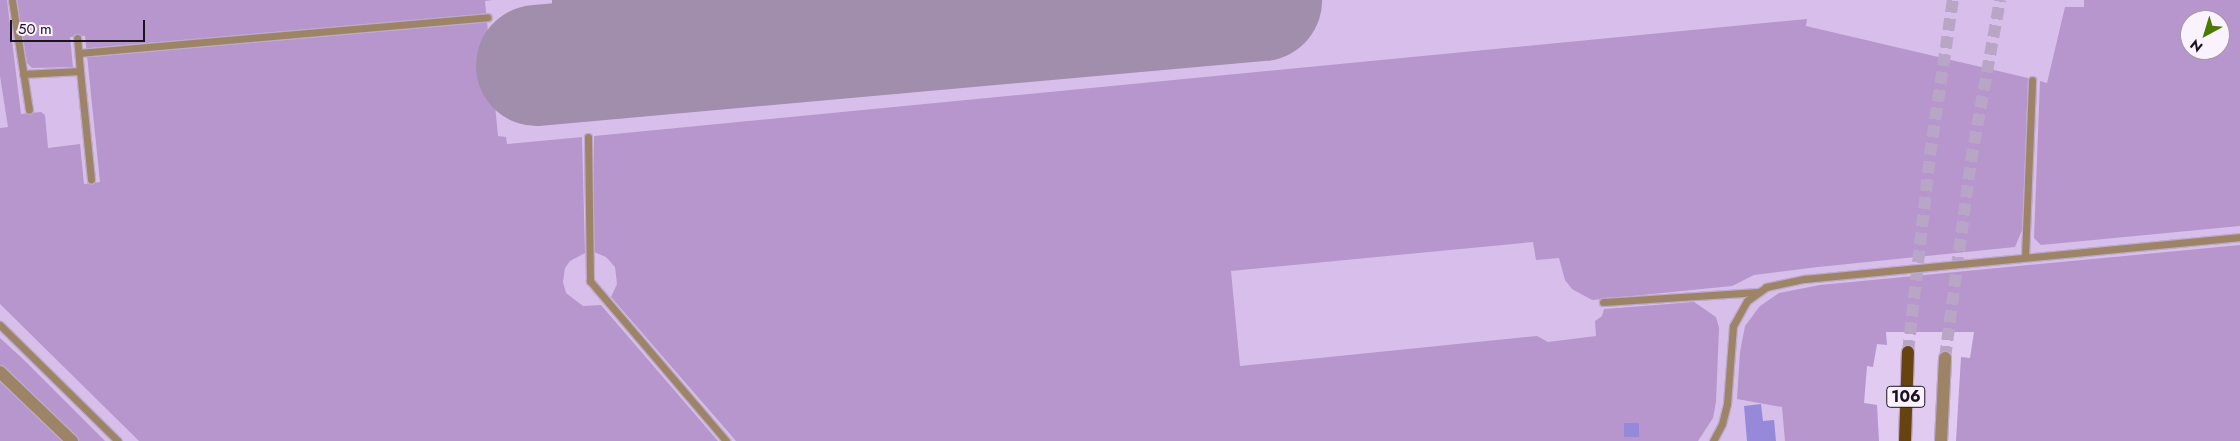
<!DOCTYPE html>
<style>
body{margin:0}
#map{position:relative;width:2240px;height:441px;overflow:hidden;background:#e1cbf1;font-family:Jost,sans-serif}
div>[style]{position:absolute}
.built>*{inset:0;background:#d8bfeb}
.green>*{inset:0;background:#b696cc}
.taxiway>*{height:49px;margin:-24.5px;padding:0 24.5px;transform-origin:24.5px;border-radius:24.5px;background:#a08eac}
.runway>*{height:121px;margin:-60.5px;padding:0 60.5px;transform-origin:60.5px;border-radius:60.5px;background:#a08eac}
.building>*{inset:0;background:#9789da;transform-origin:0 0}
.tertiary-tunnel>*{height:12px;margin-top:-6px;transform-origin:0;background:repeating-linear-gradient(90deg,#b9a6c7 0 12px,transparent 0 18px)}
.primary-tunnel>*{height:12px;margin-top:-6px;transform-origin:0;background:repeating-linear-gradient(90deg,#b9a6c7 0 12px,transparent 0 18px)}
.roads{filter:drop-shadow(1px 0 #bdaacb) drop-shadow(-1px 0 #bdaacb) drop-shadow(0 1px #bdaacb) drop-shadow(0 -1px #bdaacb)}
.service>*{height:7px;margin:-3.5px;padding:0 3.5px;transform-origin:3.5px;border-radius:3.5px;background:#9e8466}
.minor>*{height:12px;margin:-6px;padding:0 6px;transform-origin:6px;border-radius:6px;background:#9e8466}
.tertiary>*{height:12px;margin:-6px;padding:0 6px;transform-origin:6px;border-radius:6px;background:#9e8466}
.primary>*{height:12px;margin:-6px;padding:0 6px;transform-origin:6px;border-radius:6px;background:#674310}
span{translate:-50% -50%;white-space:nowrap;text-align:center;line-height:1.15;-webkit-text-stroke:4px #faf3ff;paint-order:stroke}
.shield-label span{padding:1px 4px;background:#faf3ff;border:1px solid;border-radius:4px;-webkit-text-stroke-width:0}
.shield-label{font-size:16px;color:#1b1320;font-weight:700}
.north{position:absolute;left:2180px;top:10px;width:50px;height:50px;box-sizing:border-box;background:#faf3ff;border:1px solid #a199a6;border-radius:50%;rotate:219deg;font-size:14px;font-weight:700;line-height:20px;text-align:center;color:#1b1320}
.north::after{content:'';display:block;margin:auto;width:18px;height:22px;background:#4c7a00;clip-path:polygon(50% 0,100% 100%,50% 72%,0 100%)}
.scale{position:absolute;left:10px;top:20px;width:135px;height:22px;box-sizing:border-box;border:2px solid #1b1320;border-top:0;padding-left:6px;font-size:15px;line-height:18px;white-space:nowrap;color:#1b1320;-webkit-text-stroke:4px #faf3ff;paint-order:stroke}
</style>
<div id="map">
<div class="built">
<div style="clip-path:polygon(evenodd,0 0,2240px 0,2240px 309px,1839px 332px,1832px 441px,97px 441px,0 343px,0 0,2190px 20px,2220px 20px,2220px 50px,2190px 50px,2190px 20px)"></div>
</div>
<div class="green">
<div style="clip-path:polygon(0 0,7px 0,21px 114px,41px 112px,45px 115px,48px 148px,80px 144px,84px 184px,100px 182px,85px 36px,70px 37px,73px 67px,32px 68px,27px 63px,17px 0,493px 0,485px 1px,498px 136px,506px 137px,507px 144px,582px 137px,585px 253px,570px 261px,565px 268px,563px 282px,566px 293px,583px 306px,601px 305px,718px 441px,139px 441px,0 304px,0 128px,8px 127px,0 76px)"></div>
<div style="clip-path:polygon(evenodd,2084px 0,2240px 0,2240px 226px,2041px 245px,2034px 238px,2040px 81px,2047px 83px,2065px 7px,2084px 7px,2084px 0,2190px 20px,2220px 20px,2220px 50px,2190px 50px,2190px 20px)"></div>
<div style="clip-path:polygon(1807px 19px,1806px 26px,2028px 78px,2023px 228px,2015px 247px,1818px 267px,1754px 275px,1732px 286px,1592px 300px,1572px 289px,1565px 280px,1559px 258px,1536px 260px,1533px 242px,1231px 271px,1240px 366px,1537px 336px,1548px 342px,1596px 336px,1595px 321px,1602px 316px,1604px 309px,1694px 302px,1716px 317px,1719px 328px,1716px 402px,1713px 418px,1698px 441px,736px 441px,611px 297px,617px 284px,615px 267px,606px 257px,594px 252px,594px 136px)"></div>
<div style="clip-path:polygon(2240px 245px,2240px 441px,1956px 441px,1961px 357px,1970px 358px,1974px 332px,1886px 332px,1887px 345px,1877px 344px,1873px 367px,1867px 366px,1864px 403px,1877px 405px,1879px 441px,1785px 441px,1782px 407px,1737px 399px,1740px 352px,1745px 326px,1760px 306px,1779px 293px,1820px 285px)"></div>
<div style="clip-path:polygon(0 338px,23px 359px,105px 441px,79px 441px,0 366px)"></div>
<div style="clip-path:polygon(0 380px,65px 441px,0 441px)"></div>
</div>
<div class="taxiway">
<div style="left:576px;top:0;width:61px;rotate:83.5deg"></div>
<div style="left:682px;top:0;width:39px;rotate:38deg"></div>
<div style="left:713px;top:24px;width:28px;rotate:23deg"></div>
<div style="left:739px;top:35px;width:49px;rotate:9.5deg"></div>
</div>
<div class="runway">
<div style="left:536px;top:65px;width:728px;rotate:-5.12deg"></div>
</div>
<div class="building">
<div style="clip-path:polygon(1761px 404px,1763px 421px,1774px 420px,1776px 441px,1747px 441px,1744px 406px)"></div>
<div style="left:1624px;top:423px;width:15px;height:14px"></div>
</div>
<div class="tertiary-tunnel">
<div style="left:1945px;top:358px;width:199px;rotate:-82.5deg"></div>
<div style="left:1971px;top:161px;width:164px;rotate:-79.8deg"></div>
</div>
<div class="primary-tunnel">
<div style="left:1908px;top:352px;width:198px;rotate:-83.6deg"></div>
<div style="left:1930px;top:155px;width:157px;rotate:-81.6deg"></div>
</div>
<div class="roads">
<div class="service">
<div style="left:12px;top:0;width:111px;rotate:81.2deg"></div>
<div style="left:79px;top:53px;width:410px;rotate:-5deg"></div>
<div style="left:80px;top:71px;width:109px;rotate:84.2deg"></div>
<div style="left:23px;top:74px;width:57px;rotate:-3deg"></div>
<div style="left:80px;top:71px;width:33px;rotate:-95deg"></div>
<div style="left:588px;top:137px;width:144px;rotate:89.2deg"></div>
<div style="left:590px;top:281px;width:210px;rotate:49.6deg"></div>
<div style="left:2025px;top:257px;width:177px;rotate:-87.7deg"></div>
<div style="left:1603px;top:302px;width:156px;rotate:-3.7deg"></div>
<div style="left:0;top:325px;width:165px;rotate:44.5deg"></div>
<div style="left:1713px;top:441px;width:19px;rotate:-62deg"></div>
<div style="left:1722px;top:424px;width:21px;rotate:-76deg"></div>
<div style="left:1727px;top:404px;width:78px;rotate:-85.6deg"></div>
<div style="left:1733px;top:326px;width:29px;rotate:-61deg"></div>
<div style="left:1747px;top:301px;width:24px;rotate:-36deg"></div>
<div style="left:1766px;top:287px;width:40px;rotate:-12deg"></div>
<div style="left:1805px;top:279px;width:437px;rotate:-5.5deg"></div>
</div>
<div class="minor">
<div style="left:0;top:372px;width:100px;rotate:43.8deg"></div>
</div>
<div class="tertiary">
<div style="left:1941px;top:441px;width:83px;rotate:-87.2deg"></div>
</div>
<div class="primary">
<div style="left:1905px;top:441px;width:89px;rotate:-88.1deg"></div>
</div>
</div>
<div class="shield-label">
<span style="left:1906px;top:397px">106</span>
</div>
<div class="north">N</div>
<div class="scale">50 m</div>
</div>
